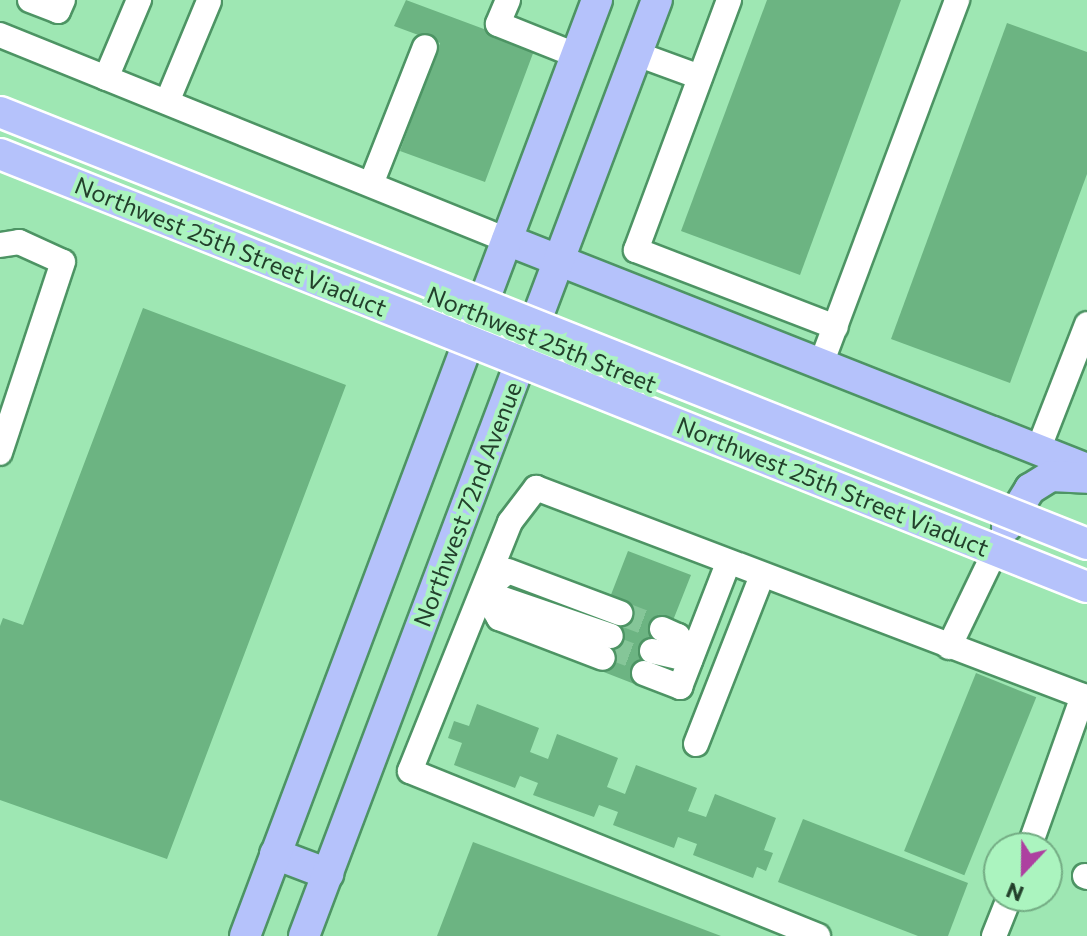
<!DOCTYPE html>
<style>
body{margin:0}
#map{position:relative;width:1087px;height:936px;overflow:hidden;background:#9ee7b3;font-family:Commissioner,sans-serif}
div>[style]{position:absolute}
.building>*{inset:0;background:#6cb482;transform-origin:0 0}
.minor-tunnel>*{height:24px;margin-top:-12px;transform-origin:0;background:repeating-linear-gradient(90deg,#85c698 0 24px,transparent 0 36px)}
.roads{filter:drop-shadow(2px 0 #4d9464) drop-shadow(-2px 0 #4d9464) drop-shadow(0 2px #4d9464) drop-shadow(0 -2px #4d9464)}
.minor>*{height:24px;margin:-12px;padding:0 12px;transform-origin:12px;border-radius:12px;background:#fff}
.major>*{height:30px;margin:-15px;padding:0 15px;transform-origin:15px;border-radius:15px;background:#b5c2fb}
.bridges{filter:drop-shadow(2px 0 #fff) drop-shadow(-2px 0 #fff) drop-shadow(0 2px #fff) drop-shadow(0 -2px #fff)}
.major-bridge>*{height:30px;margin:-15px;padding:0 15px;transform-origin:15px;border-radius:15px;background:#b5c2fb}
span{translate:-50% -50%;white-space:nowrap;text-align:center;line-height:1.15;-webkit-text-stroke:8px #abf4bf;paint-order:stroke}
.street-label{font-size:24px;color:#22402b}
.north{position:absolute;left:983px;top:832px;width:80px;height:80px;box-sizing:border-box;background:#abf4bf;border:2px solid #74ac84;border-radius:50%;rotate:202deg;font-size:22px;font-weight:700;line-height:32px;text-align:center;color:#22402b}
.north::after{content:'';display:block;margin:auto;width:28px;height:36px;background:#ad40a0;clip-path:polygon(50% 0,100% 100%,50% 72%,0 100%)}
</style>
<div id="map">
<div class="building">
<div style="clip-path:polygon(406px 0,535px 48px,485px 182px,400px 151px,440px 43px,394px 26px)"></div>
<div style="clip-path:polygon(767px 0,901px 0,800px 275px,681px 231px)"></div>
<div style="clip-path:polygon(1007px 23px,1087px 52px,1087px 174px,1010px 383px,891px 339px)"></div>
<div style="clip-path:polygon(143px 308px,346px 385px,167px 859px,0 800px,0 626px,3px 618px,23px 625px)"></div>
<div style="clip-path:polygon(628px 551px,691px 575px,670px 628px,660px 625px,637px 685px,596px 669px,619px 609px,607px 605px)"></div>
<div style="left:976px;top:673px;width:65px;height:192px;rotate:22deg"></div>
<div style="clip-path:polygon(477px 704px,539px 728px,530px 752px,548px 759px,557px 734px,618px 758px,607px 787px,625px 794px,636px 765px,697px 788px,688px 811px,706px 817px,715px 794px,776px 818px,764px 850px,773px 853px,766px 871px,757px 867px,753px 878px,693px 855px,697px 844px,678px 837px,674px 848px,613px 825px,618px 812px,599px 805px,594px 817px,533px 795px,538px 783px,520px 776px,515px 788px,454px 765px,462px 743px,448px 738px,454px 721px,469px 726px)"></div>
<div style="clip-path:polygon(803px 819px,968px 883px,948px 936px,918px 936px,778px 882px)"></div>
<div style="clip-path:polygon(473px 842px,721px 936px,437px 936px)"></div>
</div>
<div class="minor-tunnel">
<div style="left:620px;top:613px;width:45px;rotate:20.9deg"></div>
<div style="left:607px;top:646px;width:45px;rotate:20.9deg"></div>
</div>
<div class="roads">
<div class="minor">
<div style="left:30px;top:0;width:30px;rotate:21deg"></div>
<div style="left:58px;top:11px;width:12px;rotate:-66deg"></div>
<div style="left:508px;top:0;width:26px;rotate:113deg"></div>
<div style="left:498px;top:24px;width:84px;rotate:21.7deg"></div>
<div style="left:729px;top:0;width:267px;rotate:110.4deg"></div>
<div style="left:636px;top:250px;width:214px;rotate:21.1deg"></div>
<div style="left:0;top:35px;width:547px;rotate:22.02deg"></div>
<div style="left:637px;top:54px;width:67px;rotate:20.1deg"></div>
<div style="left:106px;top:78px;width:85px;rotate:-67.1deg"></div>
<div style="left:167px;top:102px;width:109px;rotate:-67.4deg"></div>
<div style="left:371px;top:184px;width:147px;rotate:-68.5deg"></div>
<div style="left:0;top:245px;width:19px;rotate:-9deg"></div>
<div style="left:19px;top:242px;width:48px;rotate:24.4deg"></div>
<div style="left:63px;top:262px;width:201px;rotate:108.3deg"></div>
<div style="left:821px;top:364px;width:389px;rotate:-69.5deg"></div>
<div style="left:1038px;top:450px;width:135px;rotate:-68.7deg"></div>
<div style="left:485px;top:591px;width:30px;rotate:-41deg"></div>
<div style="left:508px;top:571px;width:120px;rotate:20.6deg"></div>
<div style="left:483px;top:592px;width:31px;rotate:58deg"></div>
<div style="left:499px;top:618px;width:111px;rotate:21deg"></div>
<div style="left:483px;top:592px;width:135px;rotate:19deg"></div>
<div style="left:662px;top:629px;width:17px;rotate:24deg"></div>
<div style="left:678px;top:636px;width:27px;rotate:63deg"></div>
<div style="left:949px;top:647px;width:124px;rotate:-64.3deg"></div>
<div style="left:652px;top:651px;width:39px;rotate:13deg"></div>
<div style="left:644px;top:673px;width:39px;rotate:21deg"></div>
<div style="left:680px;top:687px;width:133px;rotate:-68.8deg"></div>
<div style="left:696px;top:744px;width:180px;rotate:-68.6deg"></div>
<div style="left:1085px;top:876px;width:2px;rotate:27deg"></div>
<div style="left:818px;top:936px;width:440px;rotate:-158deg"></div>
<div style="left:410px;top:771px;width:268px;rotate:-68.1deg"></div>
<div style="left:510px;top:522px;width:43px;rotate:-52.6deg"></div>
<div style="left:536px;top:488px;width:585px;rotate:20.82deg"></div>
<div style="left:1083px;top:696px;width:161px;rotate:109.6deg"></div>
<div style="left:994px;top:936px;width:43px;rotate:-68.2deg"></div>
</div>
<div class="major">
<div style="left:507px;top:240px;width:624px;rotate:21.55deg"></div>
<div style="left:1007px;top:526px;width:44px;rotate:-58.1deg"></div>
<div style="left:1030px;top:489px;width:25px;rotate:-32deg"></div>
<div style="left:1051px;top:476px;width:36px;rotate:3deg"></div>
<div style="left:275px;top:854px;width:57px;rotate:20.7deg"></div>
<div style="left:245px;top:936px;width:1000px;rotate:-69.39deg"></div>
<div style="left:304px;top:936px;width:1000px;rotate:-69.34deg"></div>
</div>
</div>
<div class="bridges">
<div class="major-bridge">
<div style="left:0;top:112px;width:1170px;rotate:21.67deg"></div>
<div style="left:0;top:154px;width:1170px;rotate:21.72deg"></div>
</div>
</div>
<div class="street-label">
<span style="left:231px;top:246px;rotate:22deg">Northwest 25th Street Viaduct</span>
<span style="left:542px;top:339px;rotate:22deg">Northwest 25th Street</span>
<span style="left:833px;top:486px;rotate:22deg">Northwest 25th Street Viaduct</span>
<span style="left:467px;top:504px;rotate:-69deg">Northwest 72nd Avenue</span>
</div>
<div class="north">N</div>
</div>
